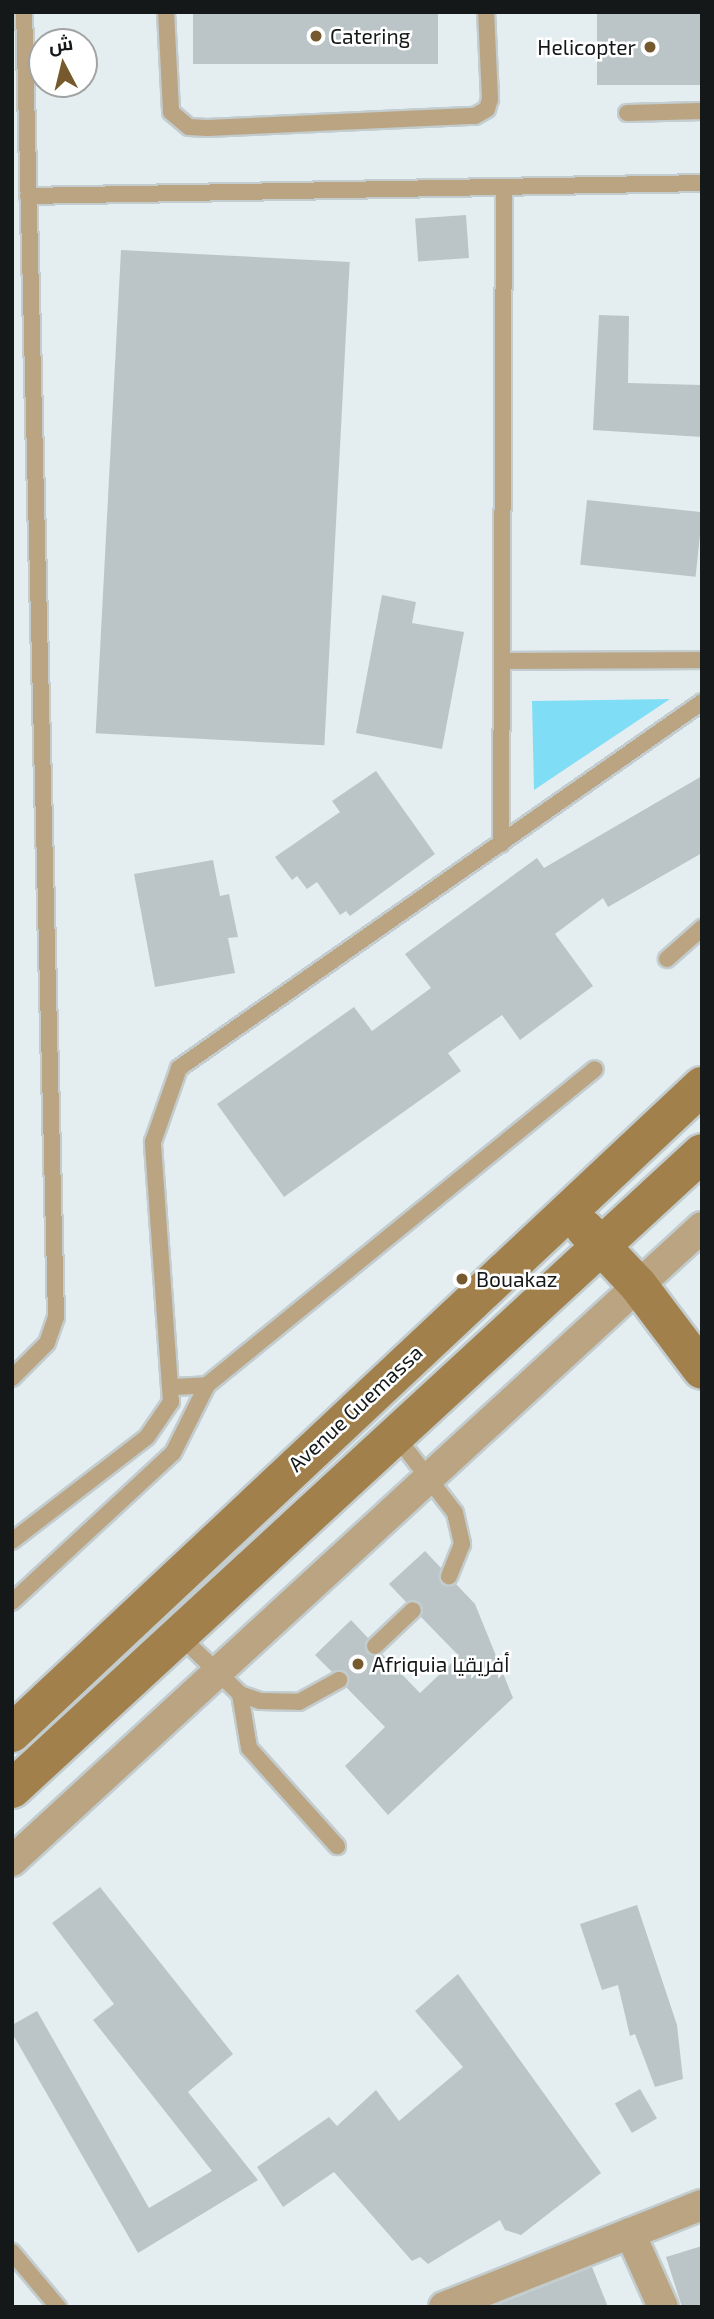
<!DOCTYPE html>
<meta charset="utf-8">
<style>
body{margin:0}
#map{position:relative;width:714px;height:2319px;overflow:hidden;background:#e4eef1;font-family:"Exo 2",Cairo,sans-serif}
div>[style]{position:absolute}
.green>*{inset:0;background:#7fdef5}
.building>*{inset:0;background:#bbc5c7;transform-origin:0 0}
.roads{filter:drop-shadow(2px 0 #c3ccce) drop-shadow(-2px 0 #c3ccce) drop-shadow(0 2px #c3ccce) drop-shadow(0 -2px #c3ccce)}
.lane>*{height:16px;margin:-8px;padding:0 8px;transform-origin:8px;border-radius:8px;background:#baa482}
.street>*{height:30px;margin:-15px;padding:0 15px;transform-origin:15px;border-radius:15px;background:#baa482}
.secondary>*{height:38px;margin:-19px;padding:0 19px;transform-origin:19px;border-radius:19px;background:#a1804b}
.dots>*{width:19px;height:19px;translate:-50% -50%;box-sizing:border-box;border:4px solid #fff;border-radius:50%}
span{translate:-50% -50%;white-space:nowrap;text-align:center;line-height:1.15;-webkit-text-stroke:5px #fff;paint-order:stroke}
.poi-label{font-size:21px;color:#151819}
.left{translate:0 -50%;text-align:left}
.right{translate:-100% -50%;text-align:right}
.street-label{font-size:21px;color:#151819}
.frame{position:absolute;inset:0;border:14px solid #151819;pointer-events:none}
.north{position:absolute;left:28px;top:28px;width:70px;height:70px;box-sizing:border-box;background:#fff;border:2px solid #a1a3a3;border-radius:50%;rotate:353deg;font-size:19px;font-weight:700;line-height:28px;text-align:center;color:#151819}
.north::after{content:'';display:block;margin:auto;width:24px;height:32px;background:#765a2d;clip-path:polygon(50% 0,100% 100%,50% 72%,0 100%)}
</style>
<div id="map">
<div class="green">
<div style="clip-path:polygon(670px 699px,534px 790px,532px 701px)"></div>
</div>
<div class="building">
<div style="left:193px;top:12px;width:245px;height:52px"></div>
<div style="left:597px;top:12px;width:105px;height:73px"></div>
<div style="left:466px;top:215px;width:43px;height:51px;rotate:86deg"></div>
<div style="left:121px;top:250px;width:229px;height:484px;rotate:3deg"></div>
<div style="clip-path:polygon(599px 315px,629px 316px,628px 383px,702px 385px,702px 437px,593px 430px)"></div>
<div style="left:587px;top:500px;width:116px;height:65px;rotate:6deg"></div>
<div style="clip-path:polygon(382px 595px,416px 602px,412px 623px,464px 632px,442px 749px,356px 733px)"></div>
<div style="clip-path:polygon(376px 771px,435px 854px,350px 916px,346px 911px,340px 915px,317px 882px,307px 889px,297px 876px,292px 880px,275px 857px,340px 812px,332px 801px)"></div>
<div style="clip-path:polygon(702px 776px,702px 853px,608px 907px,603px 898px,555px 934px,593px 986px,520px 1040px,502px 1015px,448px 1053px,461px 1071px,284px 1197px,217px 1104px,354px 1007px,372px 1031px,431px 988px,405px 954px,537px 858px,544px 868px)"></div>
<div style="clip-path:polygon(213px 860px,220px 896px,229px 894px,238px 937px,228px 938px,235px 973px,155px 987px,134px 874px)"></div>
<div style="clip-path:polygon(425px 1551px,441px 1568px,441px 1583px,456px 1584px,475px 1604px,513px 1698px,388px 1815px,345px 1766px,385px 1727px,346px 1687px,345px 1671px,332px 1672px,315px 1655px,351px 1620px,368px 1638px,368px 1654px,382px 1654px,420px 1693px,459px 1656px,421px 1617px,421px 1603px,406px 1602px,389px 1584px)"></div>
<div style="clip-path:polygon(100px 1887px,233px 2054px,188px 2092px,258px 2180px,138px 2253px,12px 2033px,12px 2025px,37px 2011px,149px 2208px,212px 2171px,93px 2020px,114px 2004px,52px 1923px)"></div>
<div style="clip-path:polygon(637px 1905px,677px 2025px,683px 2079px,655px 2087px,635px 2034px,630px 2036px,618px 1985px,602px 1990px,580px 1924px)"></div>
<div style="clip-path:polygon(458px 1974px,601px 2173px,521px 2235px,505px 2230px,500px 2220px,428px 2264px,420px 2257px,412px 2261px,334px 2172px,283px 2207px,257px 2167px,329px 2117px,337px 2126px,376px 2090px,399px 2121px,463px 2067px,415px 2011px)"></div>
<div style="left:640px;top:2089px;width:34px;height:29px;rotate:60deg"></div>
<div style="clip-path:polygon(702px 2246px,702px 2307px,682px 2307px,666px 2257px)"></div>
<div style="clip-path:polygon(592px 2267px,608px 2307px,492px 2307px)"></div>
</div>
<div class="roads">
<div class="lane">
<div style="left:166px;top:12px;width:100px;rotate:87.1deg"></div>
<div style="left:171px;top:112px;width:23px;rotate:40deg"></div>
<div style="left:189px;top:127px;width:18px;rotate:3deg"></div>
<div style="left:207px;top:128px;width:268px;rotate:-2.6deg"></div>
<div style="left:475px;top:116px;width:14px;rotate:-30deg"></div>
<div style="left:487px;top:109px;width:10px;rotate:-73deg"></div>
<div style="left:490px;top:99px;width:87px;rotate:-92.6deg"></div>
<div style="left:627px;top:113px;width:75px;rotate:-1.5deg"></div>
<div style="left:28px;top:196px;width:674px;rotate:-1.1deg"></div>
<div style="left:503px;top:661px;width:199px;rotate:-0.3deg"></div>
<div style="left:501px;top:844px;width:656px;rotate:-89.74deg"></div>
<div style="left:667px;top:959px;width:47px;rotate:-41.5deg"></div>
<div style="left:12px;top:1378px;width:49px;rotate:-45deg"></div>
<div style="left:47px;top:1343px;width:28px;rotate:-71deg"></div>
<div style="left:56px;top:1317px;width:1305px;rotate:-91.4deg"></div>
<div style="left:174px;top:1387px;width:33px;rotate:-3deg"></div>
<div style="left:207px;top:1385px;width:500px;rotate:-39.16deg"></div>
<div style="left:396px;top:1436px;width:97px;rotate:52.5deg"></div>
<div style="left:455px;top:1513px;width:32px;rotate:77deg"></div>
<div style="left:462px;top:1544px;width:35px;rotate:112deg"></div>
<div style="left:12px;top:1541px;width:170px;rotate:-37.6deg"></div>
<div style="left:147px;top:1437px;width:42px;rotate:-55.6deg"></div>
<div style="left:171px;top:1402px;width:261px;rotate:-94deg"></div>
<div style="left:153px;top:1142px;width:78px;rotate:-70.6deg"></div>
<div style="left:179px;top:1068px;width:638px;rotate:-34.98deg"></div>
<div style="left:12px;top:1602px;width:219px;rotate:-42.8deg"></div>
<div style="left:173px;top:1453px;width:76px;rotate:-63.4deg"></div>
<div style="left:179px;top:1635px;width:85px;rotate:44deg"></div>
<div style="left:240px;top:1694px;width:21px;rotate:19deg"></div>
<div style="left:260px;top:1701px;width:39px;rotate:1deg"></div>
<div style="left:299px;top:1702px;width:46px;rotate:-28.8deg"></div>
<div style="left:375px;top:1646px;width:52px;rotate:-43.5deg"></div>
<div style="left:240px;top:1694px;width:55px;rotate:80.5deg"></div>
<div style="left:249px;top:1748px;width:132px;rotate:48.1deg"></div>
<div style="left:12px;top:2252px;width:72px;rotate:50.1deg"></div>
</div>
<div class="street">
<div style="left:12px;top:1861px;width:937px;rotate:-42.58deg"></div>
<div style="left:630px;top:2233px;width:81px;rotate:66deg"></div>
<div style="left:444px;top:2307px;width:277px;rotate:-21.6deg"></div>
</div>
<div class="secondary">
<div style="left:585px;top:1229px;width:77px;rotate:46.6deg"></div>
<div style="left:638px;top:1285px;width:106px;rotate:53deg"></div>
<div style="left:12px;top:1733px;width:946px;rotate:-43.16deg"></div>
<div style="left:12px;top:1789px;width:938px;rotate:-42.67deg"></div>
</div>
</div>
<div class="dots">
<div style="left:316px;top:36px;background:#765a2d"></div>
<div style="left:650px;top:47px;background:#765a2d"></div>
<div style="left:462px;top:1279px;background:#765a2d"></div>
<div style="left:358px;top:1664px;background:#765a2d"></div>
</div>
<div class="poi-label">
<span class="left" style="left:330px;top:36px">Catering</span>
<span class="right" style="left:636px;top:47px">Helicopter</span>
<span class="left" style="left:476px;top:1279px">Bouakaz</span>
<span class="left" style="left:372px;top:1664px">Afriquia أفريقيا</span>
</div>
<div class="street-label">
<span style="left:355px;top:1408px;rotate:-43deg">Avenue Guemassa</span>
</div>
<div class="frame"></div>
<div class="north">ش</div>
</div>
